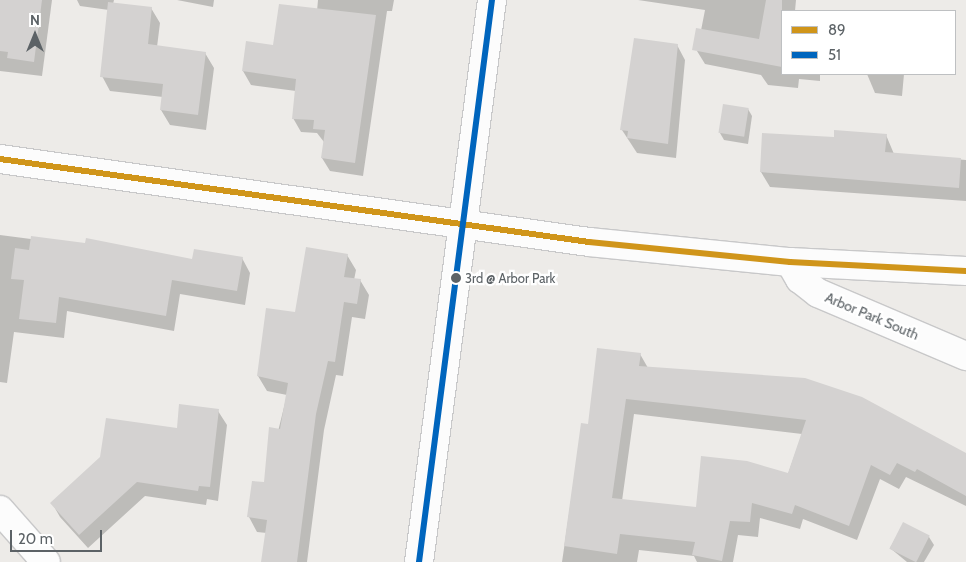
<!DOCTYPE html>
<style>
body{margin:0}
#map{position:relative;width:966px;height:562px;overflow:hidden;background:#edebe8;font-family:Cabin,sans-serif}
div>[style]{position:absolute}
.shadow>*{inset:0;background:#0003}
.building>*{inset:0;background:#d4d2d1;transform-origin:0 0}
.roads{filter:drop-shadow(1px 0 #c8c8c9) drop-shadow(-1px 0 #c8c8c9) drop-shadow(0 1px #c8c8c9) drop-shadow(0 -1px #c8c8c9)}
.street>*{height:28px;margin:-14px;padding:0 14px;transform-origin:14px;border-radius:14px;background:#fcfcfc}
.secondary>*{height:28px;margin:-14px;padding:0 14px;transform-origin:14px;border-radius:14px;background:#fcfcfc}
.bus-1>*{height:6px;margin:-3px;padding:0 3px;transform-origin:3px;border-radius:3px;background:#d0951a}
.bus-2>*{height:6px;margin:-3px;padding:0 3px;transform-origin:3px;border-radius:3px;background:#0065bd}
.dots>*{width:14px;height:14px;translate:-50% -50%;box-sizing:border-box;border:2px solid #fff;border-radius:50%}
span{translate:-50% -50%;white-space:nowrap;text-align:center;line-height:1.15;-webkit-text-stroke:4.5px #fff;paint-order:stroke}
.bus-label{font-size:13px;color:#5c6266}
.left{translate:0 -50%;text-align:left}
.street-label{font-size:14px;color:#5c6266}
.legend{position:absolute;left:781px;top:10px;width:175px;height:65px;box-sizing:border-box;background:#fff;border:1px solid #bec0c2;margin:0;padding:6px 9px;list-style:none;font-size:15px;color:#5c6266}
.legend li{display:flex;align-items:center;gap:10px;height:25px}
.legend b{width:25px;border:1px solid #bec0c2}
.north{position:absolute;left:10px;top:10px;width:50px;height:50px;-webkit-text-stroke:4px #fff;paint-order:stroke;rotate:0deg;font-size:14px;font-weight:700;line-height:20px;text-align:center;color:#5c6266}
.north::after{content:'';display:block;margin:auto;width:18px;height:22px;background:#5c6266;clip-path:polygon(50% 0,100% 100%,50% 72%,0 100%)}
.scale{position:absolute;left:10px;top:530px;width:92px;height:22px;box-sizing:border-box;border:2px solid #5c6266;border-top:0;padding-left:6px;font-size:15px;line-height:18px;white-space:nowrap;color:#5c6266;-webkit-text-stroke:4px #fff;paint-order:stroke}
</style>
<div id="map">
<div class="shadow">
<div style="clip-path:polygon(0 0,52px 0,42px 76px,0 71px)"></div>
<div style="clip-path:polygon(77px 0,114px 0,113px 4px,151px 8px,160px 23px,157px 47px,205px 53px,214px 68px,206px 130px,170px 125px,161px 110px,163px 97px,110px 91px,102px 76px,109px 10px,80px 6px)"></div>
<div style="clip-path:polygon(177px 0,214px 0,213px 7px)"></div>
<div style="clip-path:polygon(318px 0,394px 0,392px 11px,387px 11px,363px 176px,330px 171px,322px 158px,324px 142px,317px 133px,301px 132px,293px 118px,296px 91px,251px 85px,243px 71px,317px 11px)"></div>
<div style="clip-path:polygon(638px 0,796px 0,795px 11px,782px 11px,782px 74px,820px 74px,820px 81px,799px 79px,798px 88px,768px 85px,761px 75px,705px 64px,697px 51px,705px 10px)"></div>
<div style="clip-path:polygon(677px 45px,685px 60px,676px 158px,637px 153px,622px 130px)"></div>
<div style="clip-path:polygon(867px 74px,904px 74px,902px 96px,875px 93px)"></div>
<div style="clip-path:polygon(748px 109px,752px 116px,748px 144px,724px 140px,720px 133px)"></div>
<div style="clip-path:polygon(886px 135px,894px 154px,966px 160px,966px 201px,770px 187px,761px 172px,835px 138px)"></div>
<div style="clip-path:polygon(0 235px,193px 260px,242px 258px,250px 273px,245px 305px,180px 294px,174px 331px,67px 311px,64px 338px,14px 332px,7px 383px,0 382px)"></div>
<div style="clip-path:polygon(347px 255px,356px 270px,354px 280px,360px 280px,369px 295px,365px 319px,352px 317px,343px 376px,336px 375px,324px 430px,307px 562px,262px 562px,267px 533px,257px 532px,249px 517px,265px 484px,287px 395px,267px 391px,258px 376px,296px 314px)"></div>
<div style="clip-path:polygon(evenodd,640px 354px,648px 368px,966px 455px,966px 506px,906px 477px,899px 489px,880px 479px,857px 540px,803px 519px,800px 529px,760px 518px,758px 537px,738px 535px,733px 562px,697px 562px,694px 556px,639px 550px,637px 562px,562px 562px,582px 425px,589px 426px,640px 354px,634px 414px,802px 434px,788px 474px,697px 508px,622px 501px,634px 414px)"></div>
<div style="clip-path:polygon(218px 411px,227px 425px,218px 501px,207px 499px,206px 505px,145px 496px,88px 548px,60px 517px,52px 503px)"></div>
<div style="clip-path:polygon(904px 524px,929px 537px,934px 545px,924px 562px,907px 562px,890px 548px)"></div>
</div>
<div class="building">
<div style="clip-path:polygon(0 0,42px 0,34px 62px,7px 58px,8px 52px,0 51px)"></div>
<div style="clip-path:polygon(766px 0,782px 0,782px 67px,692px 50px,696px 28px,759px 39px)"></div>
<div style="clip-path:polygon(108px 2px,152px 7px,148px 44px,206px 52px,198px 115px,160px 110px,163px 84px,100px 77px)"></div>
<div style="clip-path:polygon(279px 4px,376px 15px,355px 163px,321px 158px,325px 130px,313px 129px,314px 120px,292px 119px,296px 79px,242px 71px,246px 41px,273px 45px)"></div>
<div style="clip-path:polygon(634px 38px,678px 44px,668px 144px,627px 138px,628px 131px,620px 130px)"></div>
<div style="left:723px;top:104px;width:26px;height:29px;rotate:9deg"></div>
<div style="clip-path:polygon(834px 130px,887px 134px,885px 152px,961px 158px,959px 188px,760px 172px,762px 133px,834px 137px)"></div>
<div style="clip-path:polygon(31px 236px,85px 243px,86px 238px,192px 259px,194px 249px,243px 257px,237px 291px,172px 280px,166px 316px,59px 297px,56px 323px,19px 319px,24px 280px,11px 279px,15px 248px,29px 250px)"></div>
<div style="clip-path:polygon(306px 247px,348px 254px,344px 277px,361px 279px,357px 304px,344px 302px,335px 362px,328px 361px,316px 414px,297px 562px,261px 562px,267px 520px,247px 517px,252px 481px,264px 482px,269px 427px,280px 429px,288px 383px,257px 376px,266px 308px,295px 312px)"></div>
<div style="clip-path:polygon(evenodd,597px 348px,641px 353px,639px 366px,805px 378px,862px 397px,966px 453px,966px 496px,917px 469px,915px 472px,897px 463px,890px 475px,871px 465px,849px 526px,795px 505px,792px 514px,752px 503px,750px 522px,730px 521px,722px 561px,692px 555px,695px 542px,620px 534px,617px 554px,564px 546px,581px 423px,588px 424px,597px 348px,626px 399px,699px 407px,806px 420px,788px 473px,747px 461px,701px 456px,696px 507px,612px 498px,626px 399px)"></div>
<div style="clip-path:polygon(179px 404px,219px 409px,210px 487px,199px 486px,198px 491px,137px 482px,79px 535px,50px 503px,100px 457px,106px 418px,177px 428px)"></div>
<div style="left:903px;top:522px;width:30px;height:30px;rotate:27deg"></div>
</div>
<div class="roads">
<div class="street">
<div style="left:0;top:159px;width:595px;rotate:8.02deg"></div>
<div style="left:589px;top:242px;width:202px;rotate:5.7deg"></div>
<div style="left:790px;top:262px;width:176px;rotate:2.9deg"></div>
<div style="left:790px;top:262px;width:20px;rotate:60deg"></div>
<div style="left:800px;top:279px;width:23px;rotate:38deg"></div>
<div style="left:818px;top:293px;width:161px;rotate:23.1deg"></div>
<div style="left:0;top:510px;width:69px;rotate:48.5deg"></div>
</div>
<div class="secondary">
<div style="left:419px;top:562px;width:567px;rotate:-82.6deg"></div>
</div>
</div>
<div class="bus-1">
<div style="left:0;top:159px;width:595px;rotate:8.02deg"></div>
<div style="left:589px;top:242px;width:202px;rotate:5.7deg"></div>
<div style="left:790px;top:262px;width:176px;rotate:2.9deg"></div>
</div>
<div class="bus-2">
<div style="left:419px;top:562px;width:567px;rotate:-82.6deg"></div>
</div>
<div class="dots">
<div style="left:456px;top:278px;background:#5c6266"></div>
</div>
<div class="bus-label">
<span class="left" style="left:465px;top:278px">3rd @ Arbor Park</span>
</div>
<div class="street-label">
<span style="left:872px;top:316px;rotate:23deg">Arbor Park South</span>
</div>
<ul class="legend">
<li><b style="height:6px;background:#d0951a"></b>89</li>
<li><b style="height:6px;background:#0065bd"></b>51</li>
</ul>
<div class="north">N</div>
<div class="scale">20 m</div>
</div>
